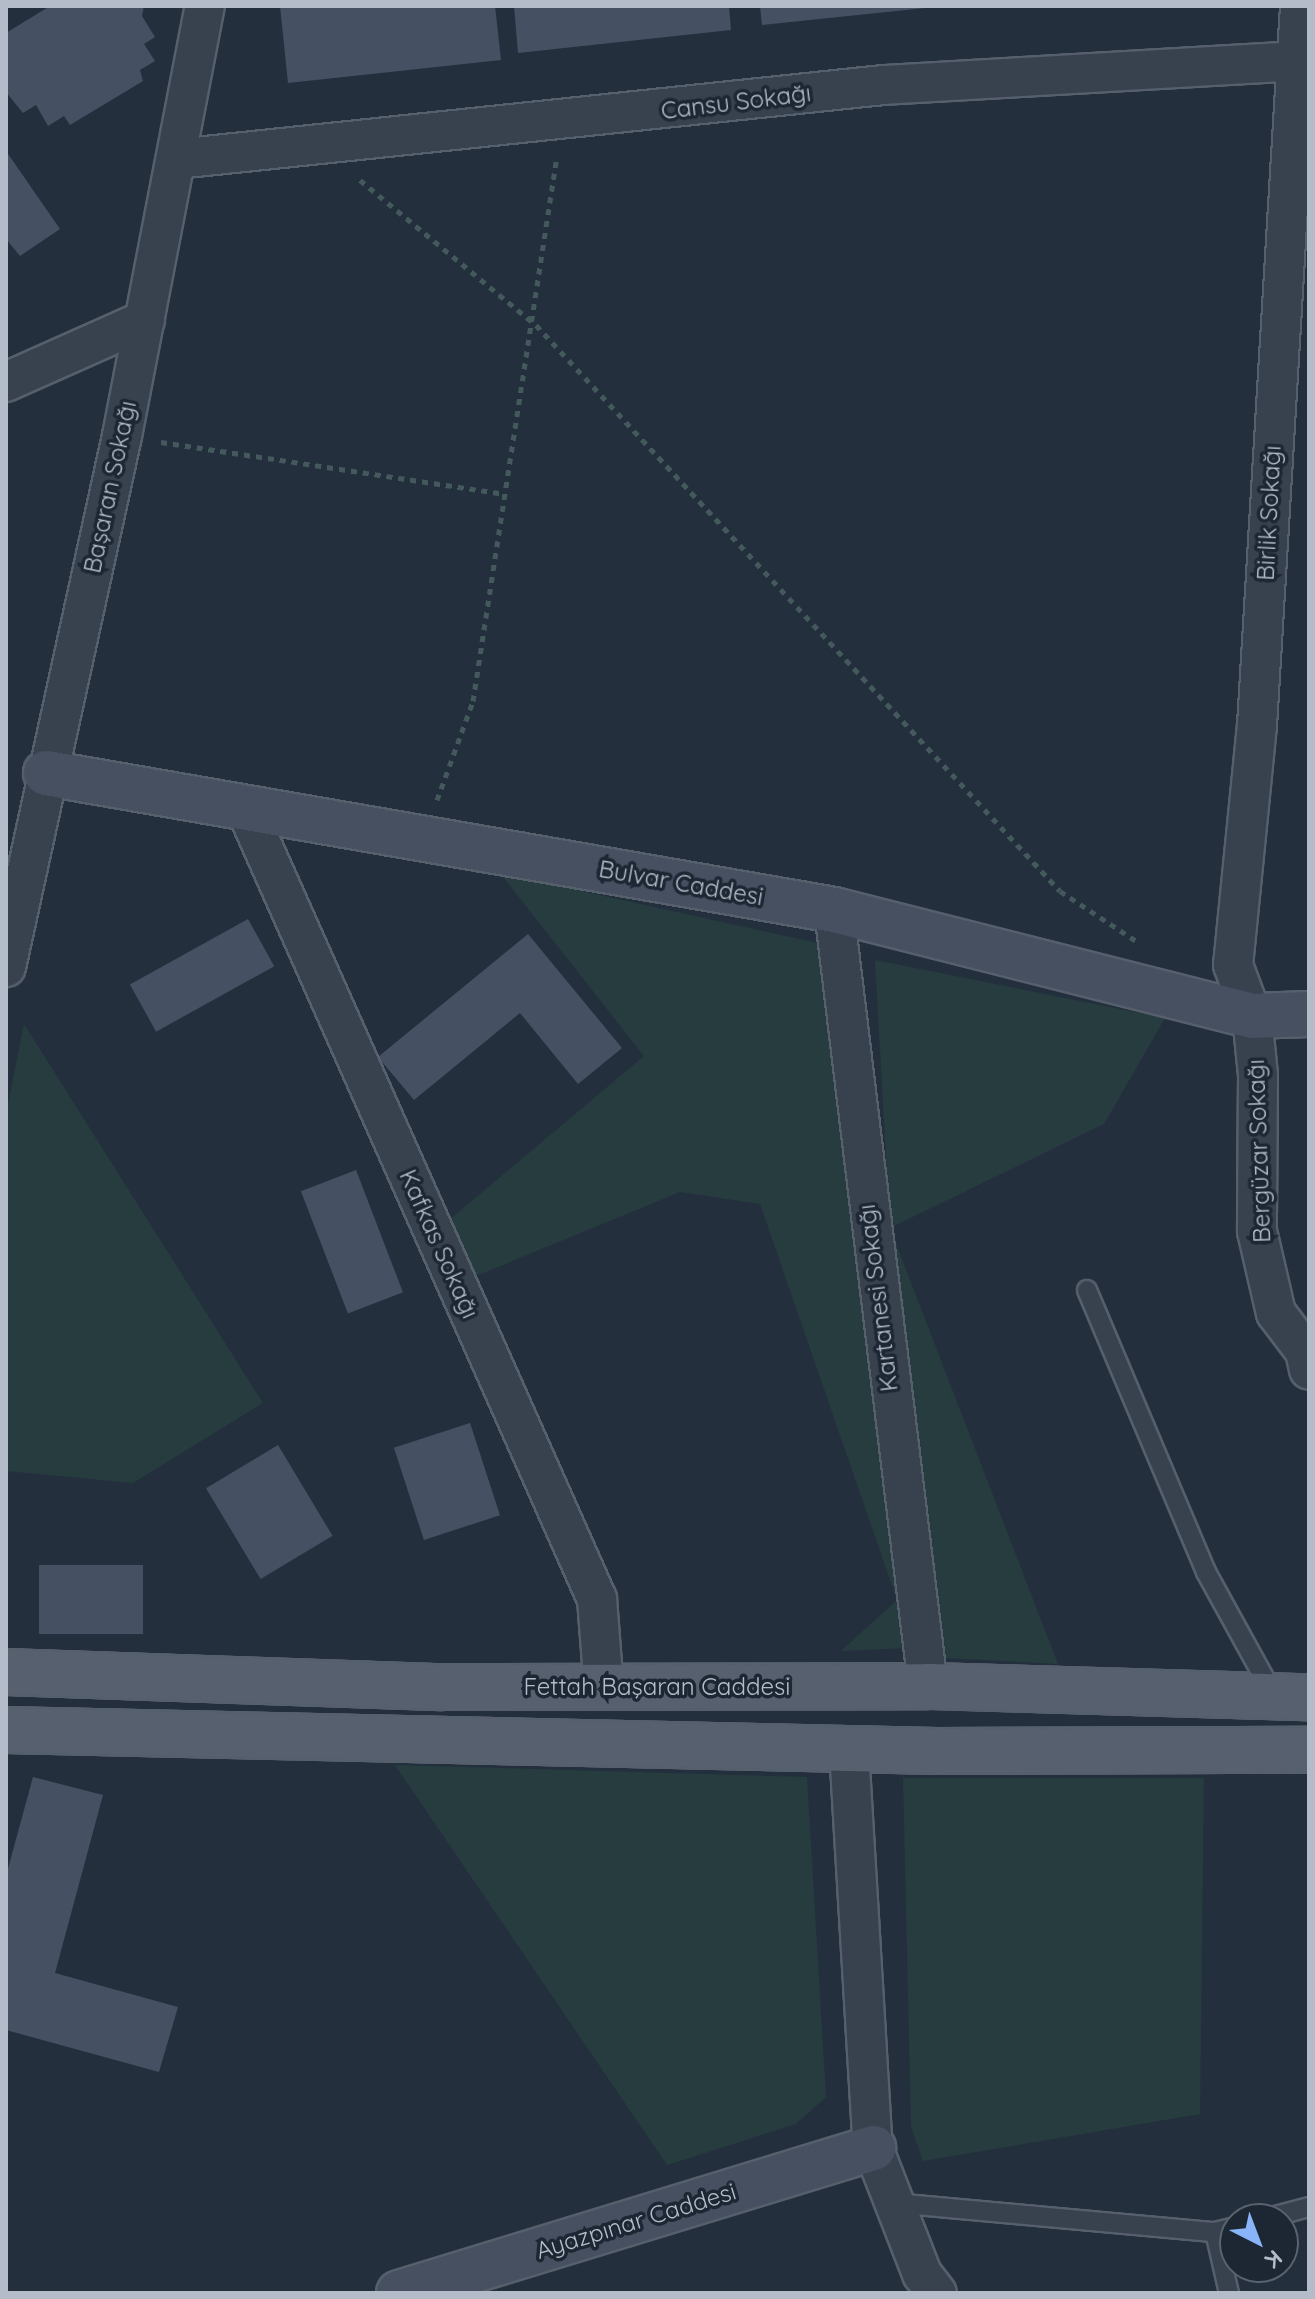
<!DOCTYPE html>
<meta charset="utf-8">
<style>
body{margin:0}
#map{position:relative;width:1315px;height:2299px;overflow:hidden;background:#242f3e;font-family:Quicksand,sans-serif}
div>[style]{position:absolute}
.green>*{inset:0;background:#263c3f}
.building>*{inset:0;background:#455162;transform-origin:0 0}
.path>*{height:5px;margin-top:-2.5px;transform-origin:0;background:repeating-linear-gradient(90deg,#44595c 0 6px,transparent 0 12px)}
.roads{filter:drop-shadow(2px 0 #565f6c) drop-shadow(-2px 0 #565f6c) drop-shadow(0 2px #565f6c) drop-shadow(0 -2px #565f6c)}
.lane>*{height:18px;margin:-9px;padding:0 9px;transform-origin:9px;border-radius:9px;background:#38414e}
.street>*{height:38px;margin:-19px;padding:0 19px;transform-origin:19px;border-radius:19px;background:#38414e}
.secondary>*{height:44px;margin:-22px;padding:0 22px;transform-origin:22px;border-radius:22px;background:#465061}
.primary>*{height:44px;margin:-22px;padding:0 22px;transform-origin:22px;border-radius:22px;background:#56606e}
span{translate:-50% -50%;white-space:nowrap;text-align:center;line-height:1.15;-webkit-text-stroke:7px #1d2633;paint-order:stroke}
.street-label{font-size:24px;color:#b4bcc9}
.frame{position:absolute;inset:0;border:8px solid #b4bcc9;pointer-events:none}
.north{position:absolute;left:1219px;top:2203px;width:80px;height:80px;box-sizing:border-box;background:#1d2633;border:2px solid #59626f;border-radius:50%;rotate:138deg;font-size:22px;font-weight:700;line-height:32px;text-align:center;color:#b4bcc9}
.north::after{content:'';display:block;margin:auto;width:28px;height:36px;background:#8ab4f8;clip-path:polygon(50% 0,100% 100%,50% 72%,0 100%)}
</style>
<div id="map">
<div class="green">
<div style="clip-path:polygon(500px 873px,822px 944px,909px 1648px,841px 1651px,897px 1600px,760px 1204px,680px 1192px,476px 1276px,449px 1220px,644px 1056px)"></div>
<div style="clip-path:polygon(875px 960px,1165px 1018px,1104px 1124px,890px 1228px,1058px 1664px,946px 1658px,890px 1228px)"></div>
<div style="clip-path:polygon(24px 1024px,263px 1403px,133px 1483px,6px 1471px,6px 1113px)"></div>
<div style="clip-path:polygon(395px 1765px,807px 1777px,826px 2097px,796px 2124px,667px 2165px)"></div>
<div style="clip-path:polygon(903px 1778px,1204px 1778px,1200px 2114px,923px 2161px,911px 2127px)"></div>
</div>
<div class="building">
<div style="clip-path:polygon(50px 6px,144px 6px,142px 16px,155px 37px,144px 44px,155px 61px,140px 70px,143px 81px,70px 125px,64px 116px,48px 126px,36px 105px,23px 113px,6px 92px,6px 33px)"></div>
<div style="clip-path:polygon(280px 6px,495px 6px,501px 60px,288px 83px)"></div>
<div style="clip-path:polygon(514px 6px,729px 6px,731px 30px,518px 53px)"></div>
<div style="clip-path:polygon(760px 6px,924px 6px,925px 8px,762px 25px)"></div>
<div style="clip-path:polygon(6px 151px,60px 229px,20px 256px,6px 239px)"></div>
<div style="left:248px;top:919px;width:54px;height:135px;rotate:61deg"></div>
<div style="clip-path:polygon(528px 934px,622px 1048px,578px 1084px,520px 1013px,414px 1100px,378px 1057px)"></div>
<div style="left:356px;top:1170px;width:131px;height:59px;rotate:69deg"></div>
<div style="left:470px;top:1423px;width:97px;height:80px;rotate:72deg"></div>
<div style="left:278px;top:1445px;width:106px;height:84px;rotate:59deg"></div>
<div style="left:143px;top:1565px;width:69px;height:104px;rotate:90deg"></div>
<div style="clip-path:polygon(33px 1777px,103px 1795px,55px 1973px,178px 2007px,159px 2072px,6px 2030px,6px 1876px)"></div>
</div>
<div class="path">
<div style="left:360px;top:180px;width:228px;rotate:39.5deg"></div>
<div style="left:536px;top:325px;width:771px;rotate:47.21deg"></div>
<div style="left:1060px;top:891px;width:91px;rotate:33.3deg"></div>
<div style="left:161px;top:442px;width:343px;rotate:8.6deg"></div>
<div style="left:437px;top:800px;width:105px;rotate:-70deg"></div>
<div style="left:473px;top:701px;width:551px;rotate:-81.24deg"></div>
</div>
<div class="roads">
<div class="lane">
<div style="left:1087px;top:1290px;width:306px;rotate:67.1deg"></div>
<div style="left:1206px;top:1572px;width:139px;rotate:61.2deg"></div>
<div style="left:894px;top:2203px;width:322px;rotate:5.2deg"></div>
<div style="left:1215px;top:2232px;width:21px;rotate:-14deg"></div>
<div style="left:1264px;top:2219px;width:47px;rotate:-14.9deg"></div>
<div style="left:1215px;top:2232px;width:63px;rotate:77.1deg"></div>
</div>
<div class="street">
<div style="left:1300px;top:6px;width:720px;rotate:93.42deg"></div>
<div style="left:1257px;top:725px;width:241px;rotate:95.7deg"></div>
<div style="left:1233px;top:965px;width:54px;rotate:69.6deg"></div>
<div style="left:1252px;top:1016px;width:59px;rotate:84.2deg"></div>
<div style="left:1258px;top:1075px;width:156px;rotate:90.4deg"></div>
<div style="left:1257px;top:1231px;width:84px;rotate:77deg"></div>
<div style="left:1276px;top:1313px;width:48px;rotate:52.7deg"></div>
<div style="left:1305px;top:1351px;width:19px;rotate:78deg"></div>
<div style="left:177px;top:159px;width:710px;rotate:-5.98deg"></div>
<div style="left:883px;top:85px;width:415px;rotate:-3.3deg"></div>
<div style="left:6px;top:382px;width:152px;rotate:-24deg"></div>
<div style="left:245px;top:807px;width:867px;rotate:66.04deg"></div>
<div style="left:597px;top:1599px;width:90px;rotate:85.6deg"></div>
<div style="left:834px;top:910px;width:782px;rotate:83.09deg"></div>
<div style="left:6px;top:967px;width:544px;rotate:-77.68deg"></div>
<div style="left:122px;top:436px;width:438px;rotate:-79.1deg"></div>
<div style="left:849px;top:1749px;width:400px;rotate:86.6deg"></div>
<div style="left:873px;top:2148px;width:135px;rotate:68.7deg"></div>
<div style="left:922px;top:2274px;width:24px;rotate:52deg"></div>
</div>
<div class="secondary">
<div style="left:46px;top:773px;width:800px;rotate:9.86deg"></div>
<div style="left:834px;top:910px;width:431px;rotate:14.2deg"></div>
<div style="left:1252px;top:1016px;width:57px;rotate:-2deg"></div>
<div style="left:399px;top:2293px;width:496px;rotate:-17deg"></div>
</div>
<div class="primary">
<div style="left:6px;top:1672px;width:436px;rotate:2deg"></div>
<div style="left:442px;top:1687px;width:486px;rotate:-0.1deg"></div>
<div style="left:928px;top:1686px;width:381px;rotate:1.7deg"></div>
<div style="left:6px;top:1730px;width:931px;rotate:1.29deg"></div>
<div style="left:937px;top:1751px;width:372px;rotate:-0.2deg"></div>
</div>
</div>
<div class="street-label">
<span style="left:736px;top:102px;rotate:-7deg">Cansu Sokağı</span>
<span style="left:110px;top:487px;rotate:-78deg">Başaran Sokağı</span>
<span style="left:1269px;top:513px;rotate:-87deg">Birlik Sokağı</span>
<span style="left:681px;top:883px;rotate:10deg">Bulvar Caddesi</span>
<span style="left:1259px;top:1151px;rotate:-92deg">Bergüzar Sokağı</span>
<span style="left:439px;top:1244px;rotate:66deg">Kafkas Sokağı</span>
<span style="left:878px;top:1298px;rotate:-97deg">Kartanesi Sokağı</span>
<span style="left:657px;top:1687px">Fettah Başaran Caddesi</span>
<span style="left:636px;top:2221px;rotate:-17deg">Ayazpınar Caddesi</span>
</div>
<div class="frame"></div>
<div class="north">K</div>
</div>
